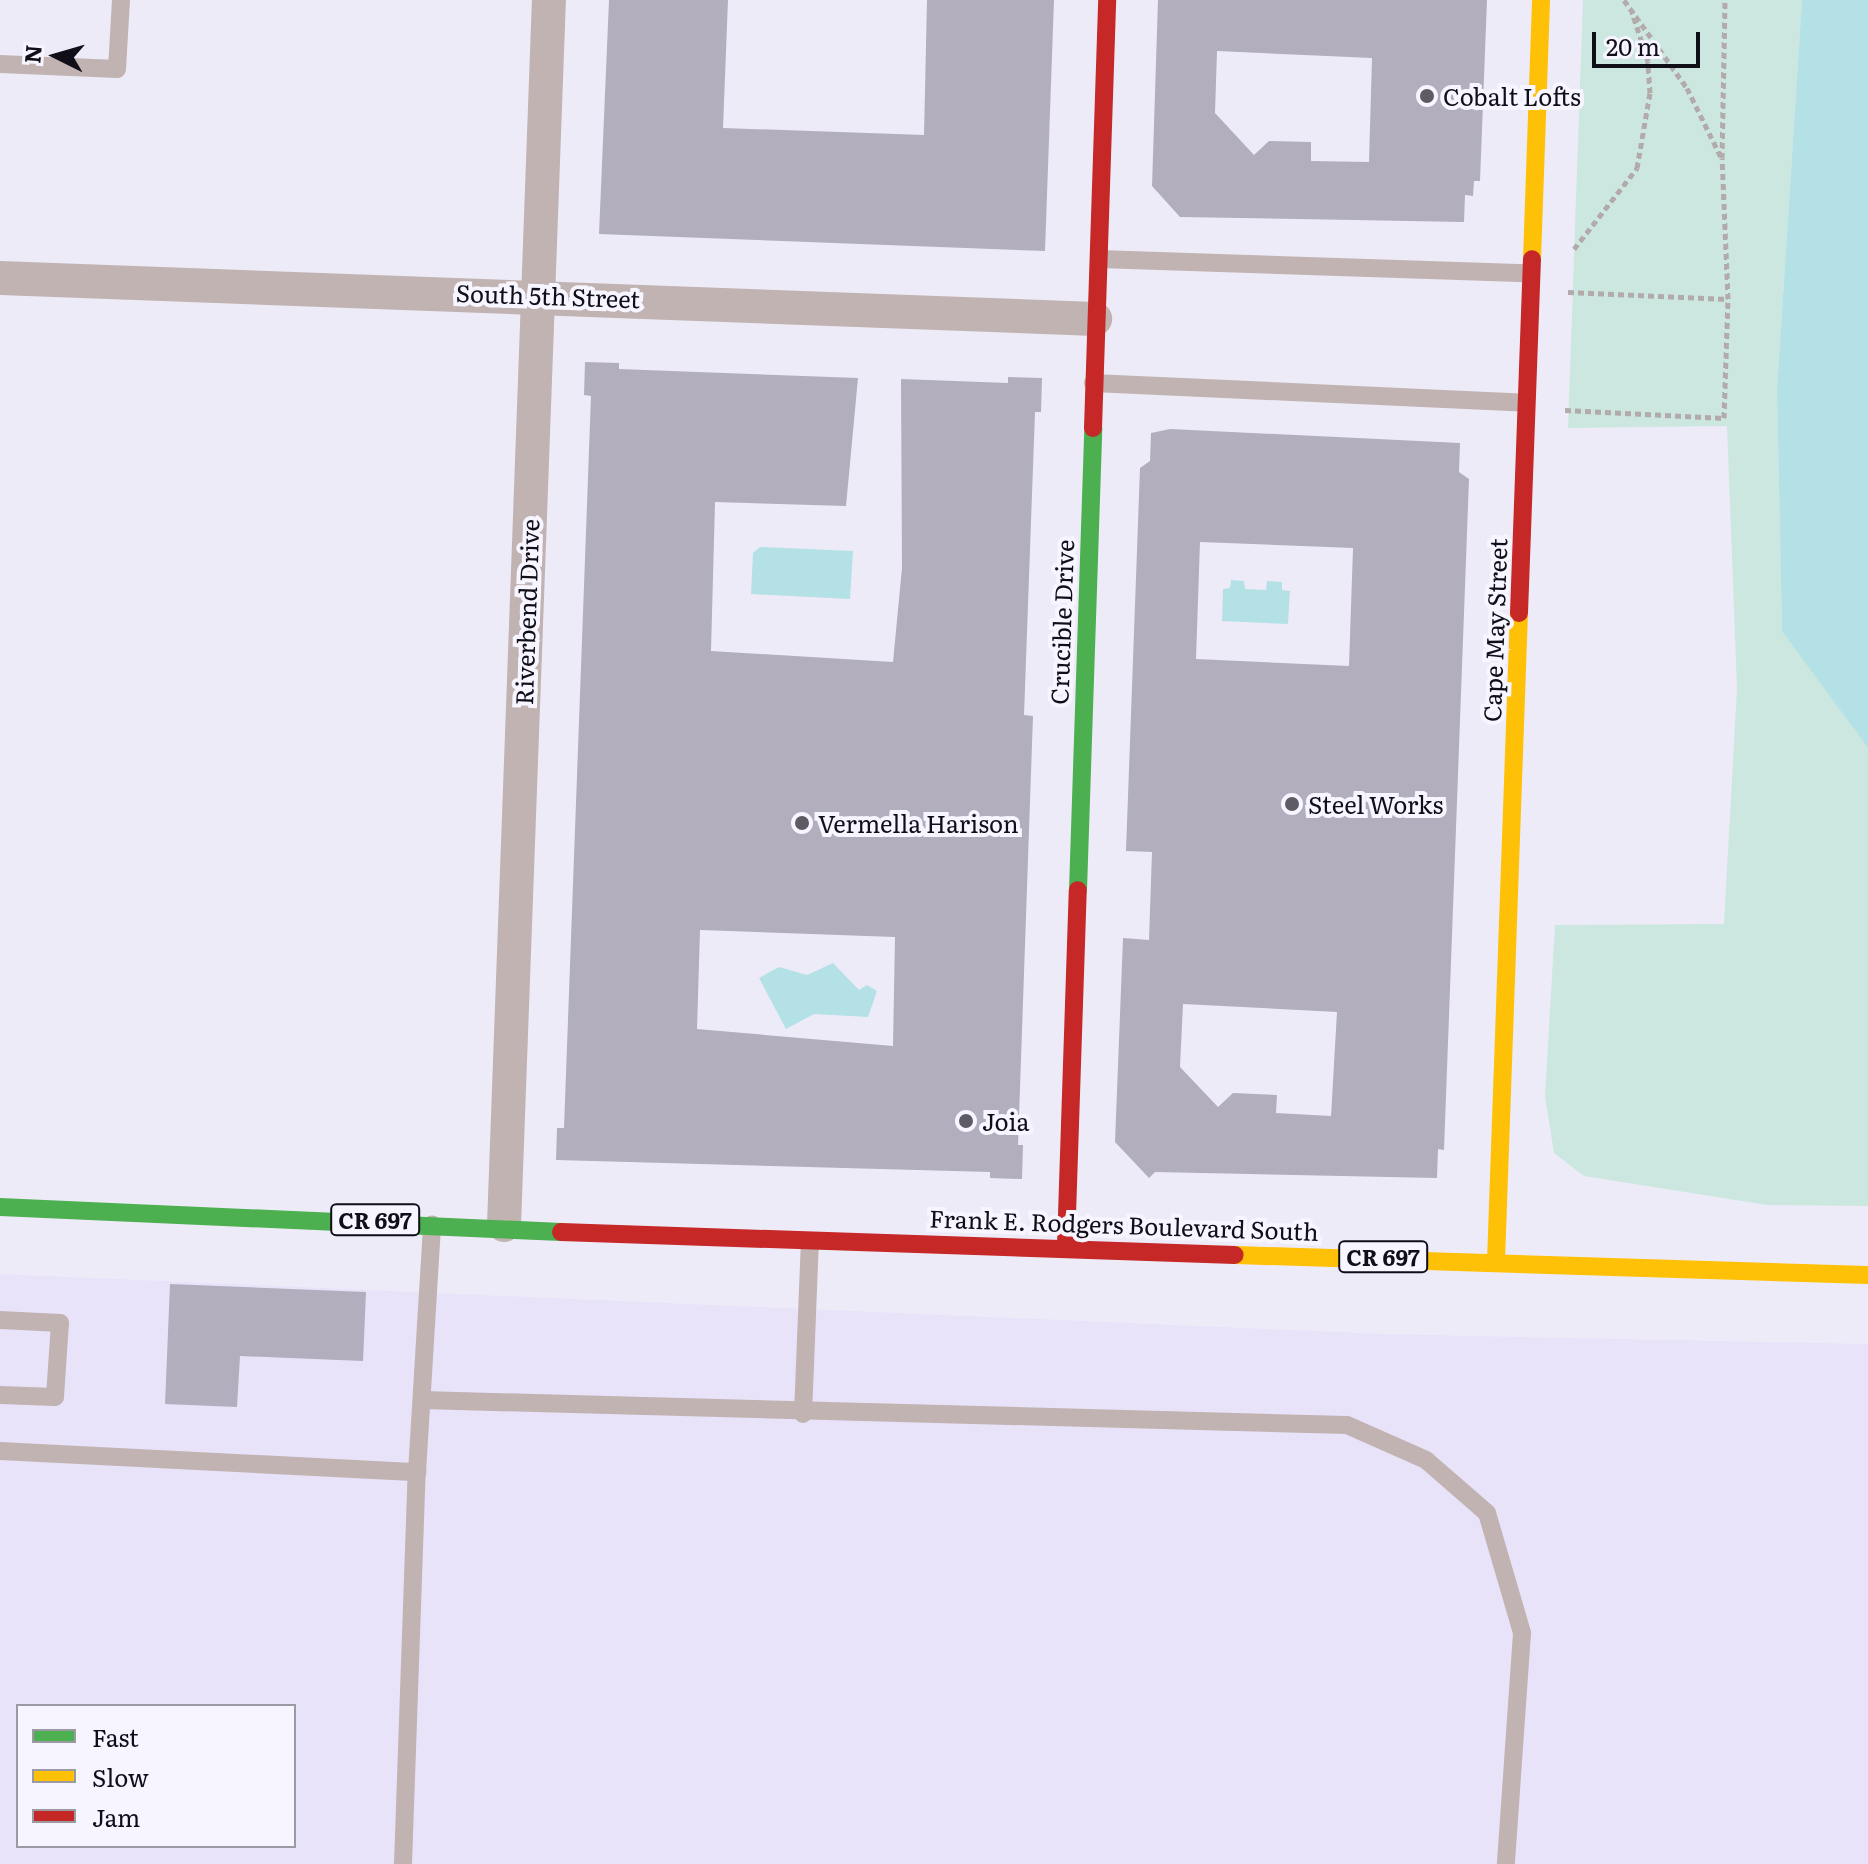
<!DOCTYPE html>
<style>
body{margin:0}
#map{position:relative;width:1868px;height:1864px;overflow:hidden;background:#eeebf8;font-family:Literata,serif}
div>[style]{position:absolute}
.built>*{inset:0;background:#e9e3fa}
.green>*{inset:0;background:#cbe7df}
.water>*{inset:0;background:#b3e1e5}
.building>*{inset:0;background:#b2aebd}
.path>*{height:5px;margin-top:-2.5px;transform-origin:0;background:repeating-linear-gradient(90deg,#b3aaac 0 6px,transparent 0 10px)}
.lane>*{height:18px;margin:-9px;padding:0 9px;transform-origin:9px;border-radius:9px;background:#c1b3b1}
.street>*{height:34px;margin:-17px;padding:0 17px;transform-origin:17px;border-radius:17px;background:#c1b3b1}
.fast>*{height:18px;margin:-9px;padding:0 9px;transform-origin:9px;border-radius:9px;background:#4caf50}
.slow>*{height:18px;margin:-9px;padding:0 9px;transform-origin:9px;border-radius:9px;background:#ffc107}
.jam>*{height:18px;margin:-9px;padding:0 9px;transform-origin:9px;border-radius:9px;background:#c62828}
.dots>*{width:22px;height:22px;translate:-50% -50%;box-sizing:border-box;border:4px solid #f7f5ff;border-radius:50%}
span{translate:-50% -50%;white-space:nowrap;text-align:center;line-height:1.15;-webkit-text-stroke:8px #f7f5ff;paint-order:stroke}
.shield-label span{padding:2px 6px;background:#f7f5ff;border:2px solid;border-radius:6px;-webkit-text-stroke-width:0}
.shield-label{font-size:22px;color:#100e16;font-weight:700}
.poi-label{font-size:24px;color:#100e16}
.left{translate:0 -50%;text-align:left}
.street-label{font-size:24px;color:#100e16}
.legend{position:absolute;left:16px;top:1704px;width:280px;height:144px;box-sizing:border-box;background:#f7f5ff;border:2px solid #9b99a2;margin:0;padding:10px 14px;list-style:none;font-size:24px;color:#100e16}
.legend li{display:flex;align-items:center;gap:16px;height:40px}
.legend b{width:40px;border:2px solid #9b99a2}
.north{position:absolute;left:16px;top:16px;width:80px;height:80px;-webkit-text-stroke:6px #f7f5ff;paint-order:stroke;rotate:275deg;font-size:22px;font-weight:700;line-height:32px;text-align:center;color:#100e16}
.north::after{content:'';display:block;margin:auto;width:28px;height:36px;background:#100e16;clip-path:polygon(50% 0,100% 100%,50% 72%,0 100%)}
.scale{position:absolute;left:1592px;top:32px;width:108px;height:36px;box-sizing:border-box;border:4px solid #100e16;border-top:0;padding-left:10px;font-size:24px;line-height:28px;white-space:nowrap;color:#100e16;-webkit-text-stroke:6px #f7f5ff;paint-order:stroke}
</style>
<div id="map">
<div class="built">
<div style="clip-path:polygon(evenodd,0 1274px,1383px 1334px,1868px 1344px,1868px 1864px,0 1864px,0 1274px,18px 1706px,294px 1706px,294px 1846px,18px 1846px,18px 1706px)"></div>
</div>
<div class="green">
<div style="clip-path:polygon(1583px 0,1802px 0,1777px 390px,1782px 630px,1868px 748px,1868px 1206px,1767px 1205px,1584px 1176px,1554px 1153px,1545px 1096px,1555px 925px,1724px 924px,1737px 689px,1727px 426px,1568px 428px)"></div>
</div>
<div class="water">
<div style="clip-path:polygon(1802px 0,1868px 0,1868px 748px,1782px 631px,1777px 390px)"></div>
<div style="clip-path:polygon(760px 547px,853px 551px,850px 599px,751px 594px,753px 553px)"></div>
<div style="clip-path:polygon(1231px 580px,1244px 581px,1245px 589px,1266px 590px,1267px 581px,1282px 582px,1282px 590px,1290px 591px,1288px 624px,1222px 621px,1223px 589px,1230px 588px)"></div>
<div style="clip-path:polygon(833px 963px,859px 990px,867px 985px,877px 991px,868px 1017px,814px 1014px,786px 1029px,759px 978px,779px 967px,807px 975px)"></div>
</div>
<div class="building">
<div style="clip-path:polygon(609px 0,728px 0,723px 128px,924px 135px,927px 0,1054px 0,1045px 251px,599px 234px)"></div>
<div style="clip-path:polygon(evenodd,1158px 0,1487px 0,1480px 181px,1474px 181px,1473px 196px,1465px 195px,1464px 222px,1180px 217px,1152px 186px,1158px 0,1217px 51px,1372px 58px,1369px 162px,1311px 161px,1311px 142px,1269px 141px,1254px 155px,1215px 113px,1217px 51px)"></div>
<div style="clip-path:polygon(evenodd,585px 362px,619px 363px,619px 369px,858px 378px,846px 506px,715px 502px,711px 651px,893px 662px,902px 568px,901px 379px,1008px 383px,1008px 377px,1042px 378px,1041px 412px,1035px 412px,1024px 715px,1033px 716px,1018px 1145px,1023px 1145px,1022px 1179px,990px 1178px,990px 1172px,556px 1160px,557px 1128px,564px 1128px,591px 396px,584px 395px,585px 362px,700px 930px,895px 937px,893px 1046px,697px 1029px,700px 930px)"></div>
<div style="clip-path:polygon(evenodd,1170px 429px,1460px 443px,1459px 472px,1469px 479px,1444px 1150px,1438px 1149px,1437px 1178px,1155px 1172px,1149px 1178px,1115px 1142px,1123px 938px,1149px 940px,1152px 852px,1126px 851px,1140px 468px,1150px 461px,1151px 433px,1170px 429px,1200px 542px,1353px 548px,1349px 666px,1196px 659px,1200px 542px,1170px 429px,1183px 1004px,1337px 1012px,1331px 1116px,1276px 1113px,1277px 1095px,1233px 1093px,1218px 1107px,1180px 1067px,1183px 1004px)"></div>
<div style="clip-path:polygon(170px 1284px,366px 1292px,363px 1361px,240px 1356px,237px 1407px,165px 1404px)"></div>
</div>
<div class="path">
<div style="left:1624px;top:0;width:108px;rotate:54.4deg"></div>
<div style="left:1687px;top:88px;width:77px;rotate:63.8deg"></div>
<div style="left:1574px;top:249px;width:103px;rotate:-52.1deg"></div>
<div style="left:1637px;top:168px;width:76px;rotate:-80.2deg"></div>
<div style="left:1650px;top:93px;width:32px;rotate:-94deg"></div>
<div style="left:1648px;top:61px;width:52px;rotate:-108.1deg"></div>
<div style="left:1568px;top:292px;width:160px;rotate:2.5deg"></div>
<div style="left:1728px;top:299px;width:141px;rotate:-92.4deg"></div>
<div style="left:1722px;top:158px;width:158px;rotate:-88.9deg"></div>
<div style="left:1565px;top:410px;width:159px;rotate:2.9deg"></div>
<div style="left:1724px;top:418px;width:119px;rotate:-88.1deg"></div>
</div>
<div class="lane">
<div style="left:0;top:64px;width:117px;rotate:2.4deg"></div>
<div style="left:117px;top:69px;width:69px;rotate:-86.7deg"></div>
<div style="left:1099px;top:259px;width:432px;rotate:1.9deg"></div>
<div style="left:1093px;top:383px;width:433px;rotate:2.6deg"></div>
<div style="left:0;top:1320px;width:60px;rotate:2.9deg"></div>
<div style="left:60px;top:1323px;width:74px;rotate:93.9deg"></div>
<div style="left:55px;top:1397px;width:55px;rotate:-177.9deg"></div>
<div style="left:422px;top:1400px;width:925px;rotate:1.55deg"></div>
<div style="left:1347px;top:1425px;width:86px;rotate:23.9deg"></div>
<div style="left:1426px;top:1460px;width:81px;rotate:41deg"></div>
<div style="left:1487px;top:1513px;width:125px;rotate:73.7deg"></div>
<div style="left:1522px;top:1633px;width:232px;rotate:94deg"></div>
<div style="left:803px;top:1414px;width:173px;rotate:-87.7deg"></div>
<div style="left:0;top:1451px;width:418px;rotate:2.9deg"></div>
<div style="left:417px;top:1472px;width:248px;rotate:-86.5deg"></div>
<div style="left:403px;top:1864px;width:392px;rotate:-88deg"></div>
</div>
<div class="street">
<div style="left:0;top:278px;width:1096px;rotate:2.14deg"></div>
<div style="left:504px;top:1225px;width:1226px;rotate:-87.9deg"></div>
</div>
<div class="fast">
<div style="left:1078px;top:890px;width:462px;rotate:-88.1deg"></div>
<div style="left:0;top:1207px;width:562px;rotate:2.55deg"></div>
</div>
<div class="slow">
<div style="left:1532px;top:259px;width:259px;rotate:-88deg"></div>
<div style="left:1235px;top:1255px;width:633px;rotate:1.81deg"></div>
<div style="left:1496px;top:1261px;width:648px;rotate:-87.97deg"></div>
</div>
<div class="jam">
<div style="left:1093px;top:428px;width:428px;rotate:-88.1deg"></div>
<div style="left:1519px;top:613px;width:354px;rotate:-87.9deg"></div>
<div style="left:561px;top:1232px;width:674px;rotate:1.95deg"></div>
<div style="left:1066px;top:1245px;width:355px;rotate:-88.1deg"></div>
</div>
<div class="dots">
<div style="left:1427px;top:96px;background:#5e5b65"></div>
<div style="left:1292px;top:804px;background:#5e5b65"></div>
<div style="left:802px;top:823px;background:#5e5b65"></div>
<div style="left:966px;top:1121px;background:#5e5b65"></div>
</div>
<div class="shield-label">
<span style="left:375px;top:1220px">CR 697</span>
<span style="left:1383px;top:1257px">CR 697</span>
</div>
<div class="poi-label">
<span class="left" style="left:1443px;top:96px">Cobalt Lofts</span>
<span class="left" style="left:1308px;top:804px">Steel Works</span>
<span class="left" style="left:818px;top:823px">Vermella Harison</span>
<span class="left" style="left:982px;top:1121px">Joia</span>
</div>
<div class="street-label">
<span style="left:548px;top:295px;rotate:2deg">South 5th Street</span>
<span style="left:526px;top:612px;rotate:-88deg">Riverbend Drive</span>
<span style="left:1061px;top:622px;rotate:-88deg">Crucible Drive</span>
<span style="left:1494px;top:630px;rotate:-88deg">Cape May Street</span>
<span style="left:1124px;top:1224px;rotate:2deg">Frank E. Rodgers Boulevard South</span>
</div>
<ul class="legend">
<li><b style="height:10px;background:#4caf50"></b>Fast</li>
<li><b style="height:10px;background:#ffc107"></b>Slow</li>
<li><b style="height:10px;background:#c62828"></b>Jam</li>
</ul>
<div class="north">N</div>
<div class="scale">20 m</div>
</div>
